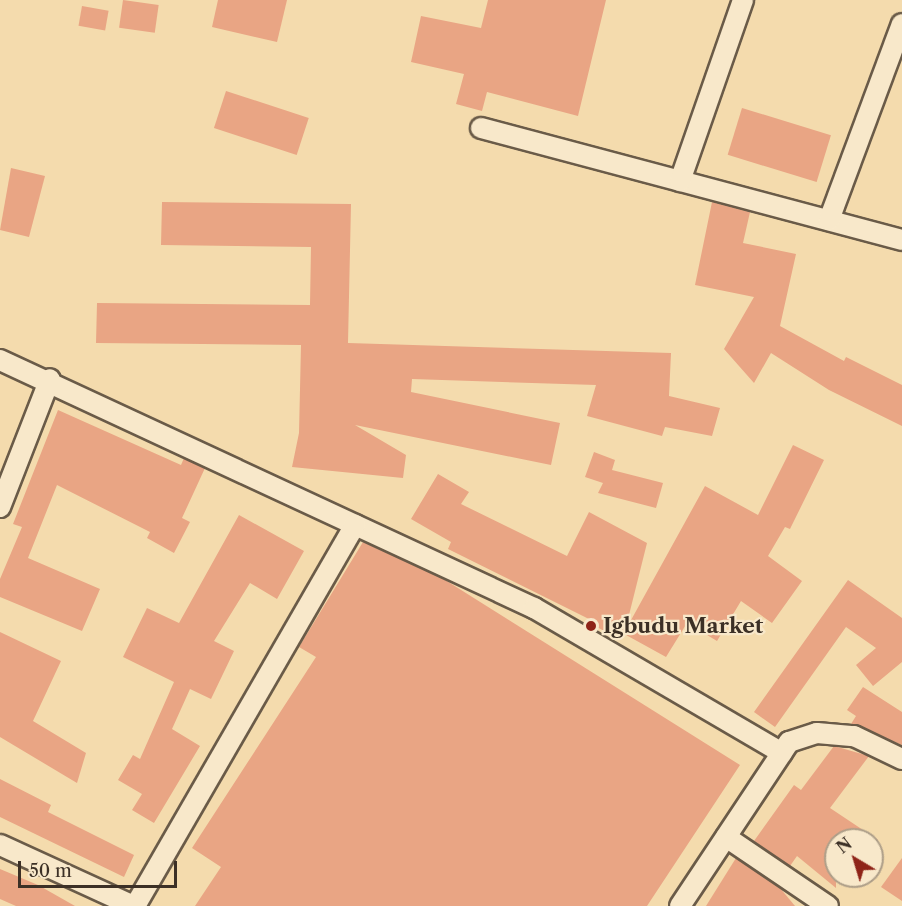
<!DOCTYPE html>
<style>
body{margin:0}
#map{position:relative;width:902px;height:906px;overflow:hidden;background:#f4dbad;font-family:"Libre Caslon Text",serif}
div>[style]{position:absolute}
.building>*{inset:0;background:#e9a584;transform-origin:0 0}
.roads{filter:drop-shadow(2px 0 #6a5b48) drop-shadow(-2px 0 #6a5b48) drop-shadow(0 2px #6a5b48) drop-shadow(0 -2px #6a5b48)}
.street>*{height:20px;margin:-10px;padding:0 10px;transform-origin:10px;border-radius:10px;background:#f8e8ca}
.dots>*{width:16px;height:16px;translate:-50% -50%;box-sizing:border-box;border:3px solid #f8e8ca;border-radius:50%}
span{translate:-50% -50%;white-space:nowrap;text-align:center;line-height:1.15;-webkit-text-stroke:4.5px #f8e8ca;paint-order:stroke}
.poi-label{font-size:21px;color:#3c3026;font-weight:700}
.left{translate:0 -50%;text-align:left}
.north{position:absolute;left:824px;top:828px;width:60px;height:60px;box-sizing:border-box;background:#f8e8ca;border:2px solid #ad9e88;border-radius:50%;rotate:322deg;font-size:16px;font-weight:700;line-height:24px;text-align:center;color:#3c3026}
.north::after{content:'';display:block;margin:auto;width:21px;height:27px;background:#8f2418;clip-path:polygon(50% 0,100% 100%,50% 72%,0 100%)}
.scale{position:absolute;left:18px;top:861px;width:159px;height:27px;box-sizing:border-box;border:3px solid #3c3026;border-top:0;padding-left:8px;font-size:18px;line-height:21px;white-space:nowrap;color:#3c3026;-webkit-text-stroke:4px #f8e8ca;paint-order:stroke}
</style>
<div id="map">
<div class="building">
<div style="left:123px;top:0;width:36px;height:28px;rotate:8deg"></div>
<div style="clip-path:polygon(218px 0,287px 0,277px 42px,212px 27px)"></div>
<div style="clip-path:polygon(488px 0,606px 0,578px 116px,487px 92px,482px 111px,456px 104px,464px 74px,411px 62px,421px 16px,481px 28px)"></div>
<div style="left:82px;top:6px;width:27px;height:20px;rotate:10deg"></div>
<div style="left:226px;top:91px;width:87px;height:39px;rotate:18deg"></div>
<div style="left:742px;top:108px;width:93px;height:49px;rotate:17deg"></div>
<div style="clip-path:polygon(11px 168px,45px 176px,29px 237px,0 230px)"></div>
<div style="clip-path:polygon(162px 202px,351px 204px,348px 343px,671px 353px,669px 396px,720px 408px,712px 436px,665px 427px,662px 436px,587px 416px,596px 385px,412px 379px,411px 392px,560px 423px,551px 465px,355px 425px,406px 455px,403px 478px,292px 467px,299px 433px,301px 345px,96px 343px,97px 303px,310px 305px,311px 247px,161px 245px)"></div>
<div style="clip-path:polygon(712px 202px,750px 212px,743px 243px,796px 254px,780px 326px,844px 361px,846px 357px,902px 385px,902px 426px,829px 390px,771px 353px,754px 383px,724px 349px,754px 297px,695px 285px)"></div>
<div style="clip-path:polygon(58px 410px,181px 465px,184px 458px,205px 468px,182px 518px,190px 522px,174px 553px,147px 538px,150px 532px,57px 485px,28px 558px,100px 589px,82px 631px,0 597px,0 579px,22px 527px,13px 524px)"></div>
<div style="clip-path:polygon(793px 445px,824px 460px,790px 529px,785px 527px,768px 556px,802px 581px,772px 623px,741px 601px,717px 641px,687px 623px,666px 657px,617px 630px,613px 636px,597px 627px,599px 624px,448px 549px,451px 542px,411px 519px,438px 474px,469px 492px,461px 504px,567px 556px,589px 512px,647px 543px,625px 631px,705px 486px,758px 515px)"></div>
<div style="clip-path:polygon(594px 452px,615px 460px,612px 470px,663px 483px,656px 508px,598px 493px,603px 483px,585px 477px)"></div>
<div style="clip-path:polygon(239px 515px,304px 551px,277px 599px,250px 583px,214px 641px,234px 651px,211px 699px,190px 689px,172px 729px,200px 746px,154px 823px,132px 810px,142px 794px,118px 780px,133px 755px,140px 759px,174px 682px,123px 657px,147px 608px,179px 623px)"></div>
<div style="clip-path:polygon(363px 542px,442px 578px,740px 765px,647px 906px,195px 906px,221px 867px,192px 848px,316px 657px,299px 647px)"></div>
<div style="clip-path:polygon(848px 580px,902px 618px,902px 662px,873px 686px,856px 665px,876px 648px,846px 627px,775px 727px,754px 712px)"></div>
<div style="clip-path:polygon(0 632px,61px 661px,33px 721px,86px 753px,77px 783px,0 737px)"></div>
<div style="clip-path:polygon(863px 687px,902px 712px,902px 745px,851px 724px,856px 716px,847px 710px)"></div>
<div style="clip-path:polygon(834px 746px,869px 756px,830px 808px,878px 840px,836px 840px,836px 888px,797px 856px,790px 866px,754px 841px,794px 785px,801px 790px)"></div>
<div style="clip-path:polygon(0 779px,51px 805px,48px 812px,134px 855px,124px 877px,0 817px)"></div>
<div style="clip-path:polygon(736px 858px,780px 888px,795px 906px,706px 906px)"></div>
<div style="clip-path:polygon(902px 858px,902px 901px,881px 887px)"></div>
<div style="clip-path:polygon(0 869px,38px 885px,75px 906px,16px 906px,0 899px)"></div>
</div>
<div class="roads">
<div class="street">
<div style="left:481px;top:128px;width:436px;rotate:14.9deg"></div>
<div style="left:680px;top:181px;width:192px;rotate:-70.8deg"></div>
<div style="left:829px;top:220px;width:209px;rotate:-69.6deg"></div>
<div style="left:0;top:360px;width:589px;rotate:24.91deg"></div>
<div style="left:534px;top:608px;width:287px;rotate:30.3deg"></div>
<div style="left:0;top:507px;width:137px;rotate:-68.7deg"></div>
<div style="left:726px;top:837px;width:123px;rotate:34.1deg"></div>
<div style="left:0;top:845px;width:146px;rotate:24.6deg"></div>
<div style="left:135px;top:906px;width:440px;rotate:-60deg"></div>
<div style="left:680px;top:906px;width:197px;rotate:-56.4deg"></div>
<div style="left:789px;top:742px;width:29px;rotate:-18deg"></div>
<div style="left:817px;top:733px;width:37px;rotate:5deg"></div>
<div style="left:854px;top:736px;width:53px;rotate:25.6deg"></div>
</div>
</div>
<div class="dots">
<div style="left:591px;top:626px;background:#8f2418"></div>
</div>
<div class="poi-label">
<span class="left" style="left:603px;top:626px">Igbudu Market</span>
</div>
<div class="north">N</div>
<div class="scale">50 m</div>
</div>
